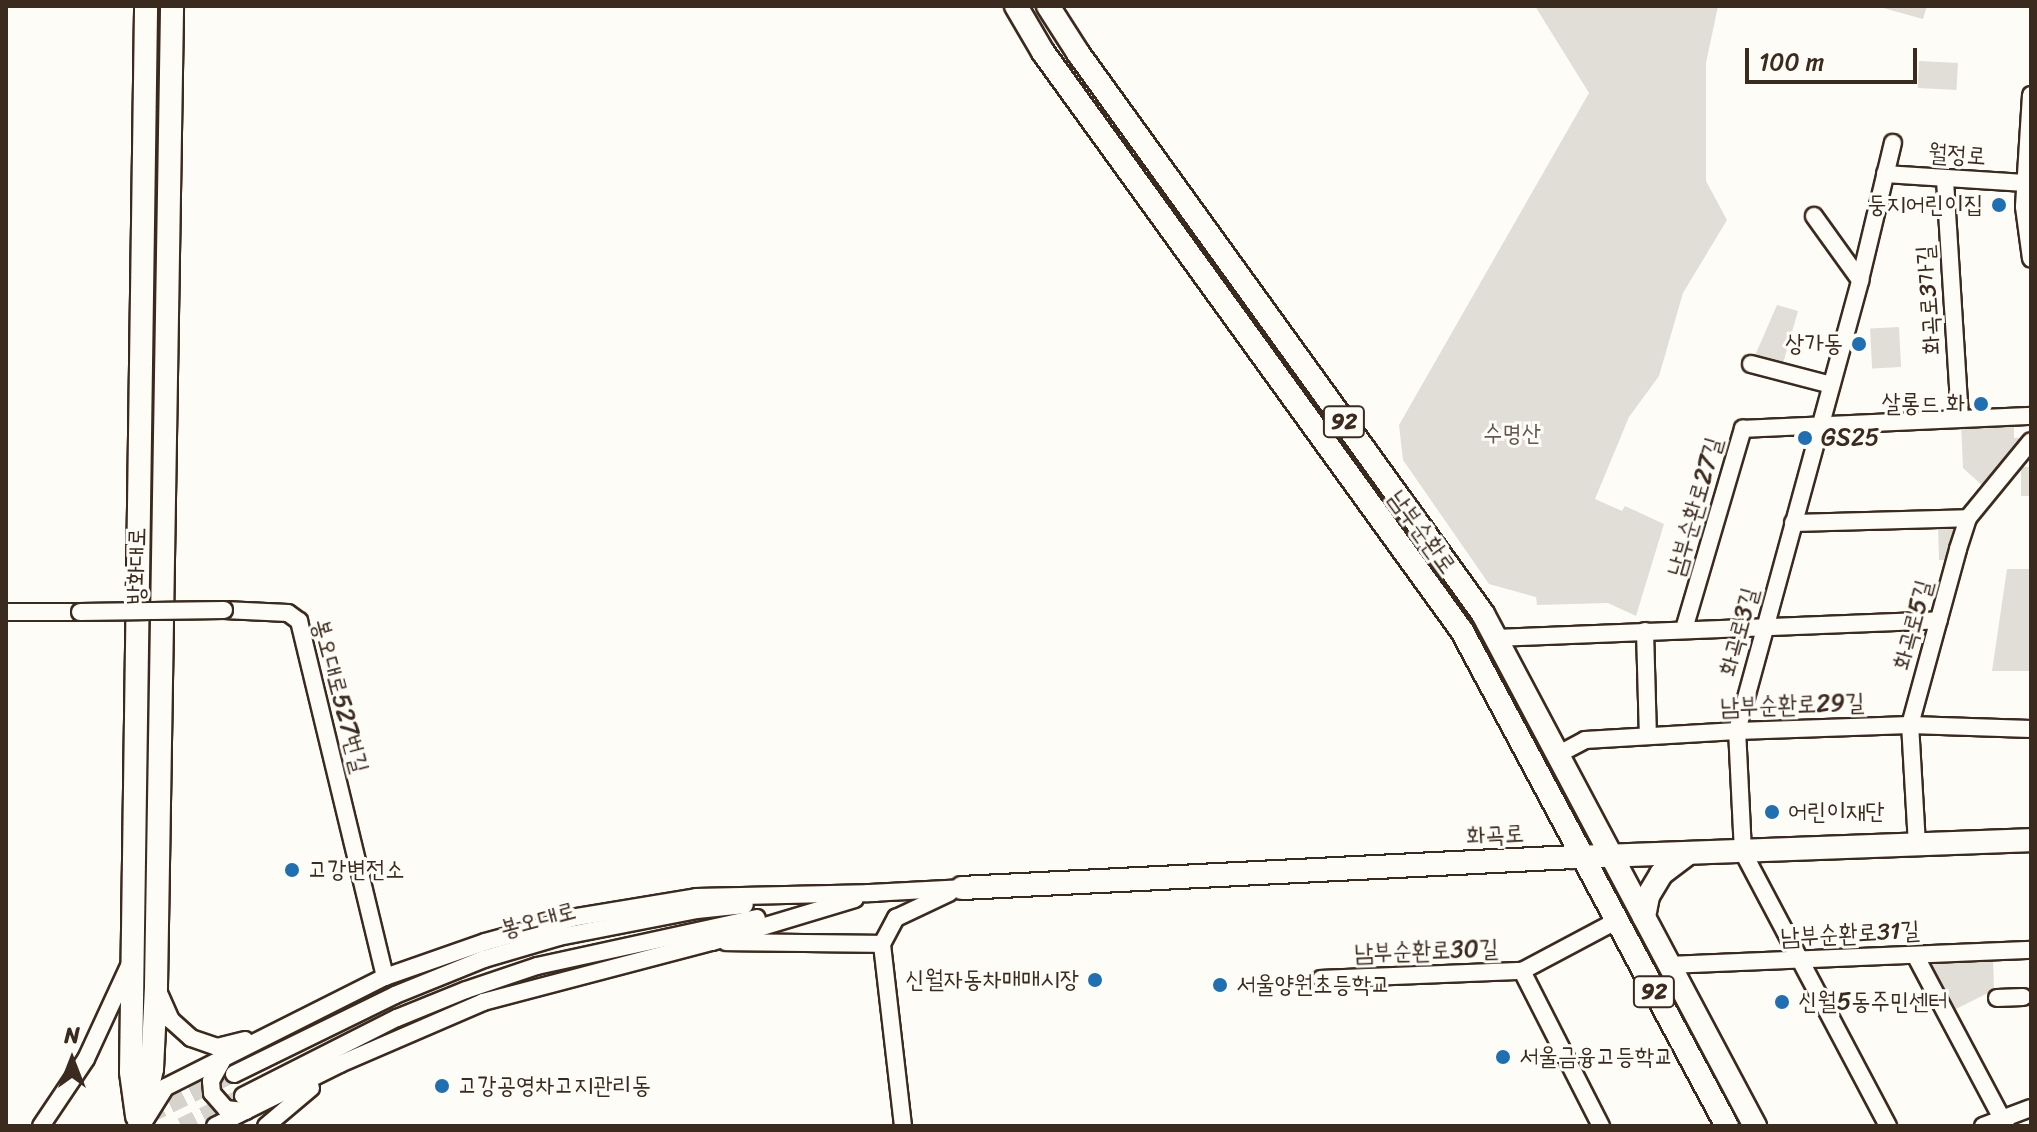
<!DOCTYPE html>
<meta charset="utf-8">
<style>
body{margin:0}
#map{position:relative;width:2037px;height:1132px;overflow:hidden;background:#fdfcf7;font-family:Sriracha,"Poor Story",sans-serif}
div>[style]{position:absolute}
.green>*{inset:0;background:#e1ded7;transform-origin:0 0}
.minor-tunnel>*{height:16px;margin-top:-8px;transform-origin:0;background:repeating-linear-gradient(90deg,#d6d2cc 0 16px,transparent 0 24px)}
.roads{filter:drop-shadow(2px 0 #3b2a1e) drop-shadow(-2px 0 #3b2a1e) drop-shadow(0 2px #3b2a1e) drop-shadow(0 -2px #3b2a1e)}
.minor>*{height:16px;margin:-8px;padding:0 8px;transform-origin:8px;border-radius:8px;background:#fdfcf7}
.major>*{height:22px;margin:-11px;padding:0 11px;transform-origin:11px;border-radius:11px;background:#fdfcf7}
.bridges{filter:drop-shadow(2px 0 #3b2a1e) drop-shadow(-2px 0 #3b2a1e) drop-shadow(0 2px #3b2a1e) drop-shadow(0 -2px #3b2a1e)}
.minor-bridge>*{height:16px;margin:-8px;padding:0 8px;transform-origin:8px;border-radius:8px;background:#fdfcf7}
.dots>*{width:22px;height:22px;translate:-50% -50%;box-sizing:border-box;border:4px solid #fdfcf7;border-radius:50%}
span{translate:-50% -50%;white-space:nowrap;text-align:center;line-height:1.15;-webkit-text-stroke:6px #fdfcf7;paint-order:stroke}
.shield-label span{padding:2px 6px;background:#fdfcf7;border:2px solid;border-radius:6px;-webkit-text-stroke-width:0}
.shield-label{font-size:22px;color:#3b2a1e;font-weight:700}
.street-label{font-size:24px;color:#3b2a1e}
.poi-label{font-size:24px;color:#3b2a1e}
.right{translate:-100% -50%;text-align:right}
.left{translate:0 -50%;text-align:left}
.park-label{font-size:24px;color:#64574c}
.frame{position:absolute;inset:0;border:8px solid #3b2a1e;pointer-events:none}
.north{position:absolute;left:32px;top:1020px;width:80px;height:80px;-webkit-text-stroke:6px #fdfcf7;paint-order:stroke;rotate:0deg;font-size:22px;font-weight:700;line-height:32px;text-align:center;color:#3b2a1e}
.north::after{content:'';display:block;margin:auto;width:28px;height:36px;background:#3b2a1e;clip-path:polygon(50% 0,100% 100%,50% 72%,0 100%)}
.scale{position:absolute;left:1745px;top:48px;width:172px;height:36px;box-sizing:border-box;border:4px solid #3b2a1e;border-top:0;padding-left:10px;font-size:24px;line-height:28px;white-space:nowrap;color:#3b2a1e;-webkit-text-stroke:6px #fdfcf7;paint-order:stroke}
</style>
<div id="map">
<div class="green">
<div style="clip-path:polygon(1535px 6px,1718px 6px,1706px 63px,1706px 181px,1727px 220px,1683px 293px,1659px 376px,1629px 417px,1595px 499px,1622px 511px,1625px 506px,1664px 524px,1636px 616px,1608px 603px,1537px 605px,1536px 597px,1489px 584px,1403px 460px,1399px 425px,1589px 93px)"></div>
<div style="clip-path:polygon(1876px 6px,1927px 6px,1923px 19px)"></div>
<div style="left:1919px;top:61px;width:39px;height:27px;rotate:3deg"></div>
<div style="clip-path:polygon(1777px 305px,1798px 311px,1782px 367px,1753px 360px)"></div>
<div style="left:1899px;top:327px;width:40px;height:29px;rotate:87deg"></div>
<div style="clip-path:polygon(2014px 422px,2014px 438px,2028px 438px,1984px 487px,1963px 468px,1961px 424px)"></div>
<div style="left:2021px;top:467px;width:10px;height:29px"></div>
<div style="clip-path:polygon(1955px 527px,1947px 560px,1939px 560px,1938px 528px)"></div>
<div style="clip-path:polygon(2007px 569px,2031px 569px,2031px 671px,1992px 671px)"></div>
<div style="clip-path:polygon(1993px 957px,1994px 990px,1950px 1012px,1922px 959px)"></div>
</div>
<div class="minor-tunnel">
<div style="left:127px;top:1126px;width:119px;rotate:-25.9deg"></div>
<div style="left:181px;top:1126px;width:69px;rotate:-25.8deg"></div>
</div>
<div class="roads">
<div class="minor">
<div style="left:2031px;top:95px;width:112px;rotate:93.6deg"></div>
<div style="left:2024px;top:207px;width:52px;rotate:82.3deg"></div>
<div style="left:1885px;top:174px;width:140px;rotate:3.7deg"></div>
<div style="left:1945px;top:180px;width:238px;rotate:86.4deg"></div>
<div style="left:1814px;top:216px;width:79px;rotate:54.3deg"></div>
<div style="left:1751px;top:364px;width:83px;rotate:14.7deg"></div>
<div style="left:1793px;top:523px;width:175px;rotate:-1.6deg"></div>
<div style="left:224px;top:610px;width:64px;rotate:2.7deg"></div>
<div style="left:288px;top:613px;width:14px;rotate:36deg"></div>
<div style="left:299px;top:621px;width:366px;rotate:76.4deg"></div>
<div style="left:6px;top:612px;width:74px"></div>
<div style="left:1684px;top:629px;width:209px;rotate:-73.6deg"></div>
<div style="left:1743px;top:429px;width:288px;rotate:-2.6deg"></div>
<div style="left:1645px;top:631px;width:105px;rotate:88.4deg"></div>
<div style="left:1497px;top:638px;width:442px;rotate:-2.3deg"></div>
<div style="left:1559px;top:754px;width:30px;rotate:-28deg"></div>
<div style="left:1585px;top:740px;width:152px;rotate:-3.4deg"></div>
<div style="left:1737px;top:731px;width:173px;rotate:-2deg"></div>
<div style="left:1910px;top:725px;width:121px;rotate:1.9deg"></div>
<div style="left:1917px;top:845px;width:120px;rotate:-93.3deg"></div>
<div style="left:1910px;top:725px;width:182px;rotate:-74.7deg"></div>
<div style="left:1958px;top:549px;width:33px;rotate:-72deg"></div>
<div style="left:1968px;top:518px;width:99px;rotate:-50.7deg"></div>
<div style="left:868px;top:893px;width:94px;rotate:-3deg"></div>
<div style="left:726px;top:942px;width:156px;rotate:0.7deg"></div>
<div style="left:1915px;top:955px;width:194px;rotate:62deg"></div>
<div style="left:1670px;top:965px;width:361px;rotate:-2.4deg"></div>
<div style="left:1522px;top:971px;width:174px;rotate:63deg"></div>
<div style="left:1321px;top:979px;width:201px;rotate:-2.3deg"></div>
<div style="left:1522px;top:971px;width:106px;rotate:-28deg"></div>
<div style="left:159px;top:993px;width:30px;rotate:66deg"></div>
<div style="left:171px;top:1020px;width:27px;rotate:42deg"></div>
<div style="left:191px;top:1038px;width:28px;rotate:19deg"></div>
<div style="left:217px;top:1047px;width:29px;rotate:-14deg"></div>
<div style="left:1997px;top:998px;width:26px;rotate:-2deg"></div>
<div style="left:222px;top:1061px;width:23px;rotate:119deg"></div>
<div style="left:211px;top:1081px;width:12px;rotate:85deg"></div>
<div style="left:212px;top:1093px;width:21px;rotate:49deg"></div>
<div style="left:226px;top:1109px;width:20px;rotate:6deg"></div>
<div style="left:234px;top:1074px;width:179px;rotate:-26.1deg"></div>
<div style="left:395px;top:995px;width:96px;rotate:-22deg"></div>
<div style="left:484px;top:959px;width:78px;rotate:-16.3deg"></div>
<div style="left:559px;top:937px;width:141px;rotate:-11.1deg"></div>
<div style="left:697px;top:910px;width:48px;rotate:-5.9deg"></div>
<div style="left:243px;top:1096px;width:173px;rotate:-26.9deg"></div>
<div style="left:397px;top:1018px;width:74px;rotate:-22.1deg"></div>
<div style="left:466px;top:990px;width:75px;rotate:-18.7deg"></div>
<div style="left:537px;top:966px;width:225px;rotate:-12.3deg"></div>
<div style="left:145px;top:1120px;width:39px;rotate:-58deg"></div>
<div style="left:166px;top:1087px;width:245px;rotate:-26.7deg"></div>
<div style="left:385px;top:977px;width:106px;rotate:-19.3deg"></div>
<div style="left:485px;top:942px;width:95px;rotate:-15.2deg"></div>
<div style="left:577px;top:917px;width:121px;rotate:-9.5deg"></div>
<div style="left:696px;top:897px;width:180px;rotate:-1.3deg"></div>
<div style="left:41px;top:1126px;width:81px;rotate:-56.1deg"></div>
<div style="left:86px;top:1059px;width:102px;rotate:-65.2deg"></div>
<div style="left:215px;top:1126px;width:140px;rotate:-26.4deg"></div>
<div style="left:340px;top:1064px;width:156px;rotate:-23.4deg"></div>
<div style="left:483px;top:1002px;width:237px;rotate:-14.7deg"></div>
<div style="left:712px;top:942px;width:149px;rotate:-16.7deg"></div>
<div style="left:266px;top:1126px;width:59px;rotate:-40.2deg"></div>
<div style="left:903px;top:1126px;width:183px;rotate:-96.6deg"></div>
<div style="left:882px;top:944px;width:30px;rotate:-62deg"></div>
<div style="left:896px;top:918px;width:59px;rotate:-25.3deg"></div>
<div style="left:1888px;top:1126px;width:310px;rotate:-117.9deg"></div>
<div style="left:1743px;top:852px;width:121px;rotate:-92.8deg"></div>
<div style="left:1737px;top:731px;width:467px;rotate:-74.7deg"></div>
<div style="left:1860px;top:280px;width:141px;rotate:-76.5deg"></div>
<div style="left:1983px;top:1126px;width:51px;rotate:-20.6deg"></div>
</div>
<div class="major">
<div style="left:1016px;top:6px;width:53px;rotate:59.6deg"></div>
<div style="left:1043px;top:52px;width:715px;rotate:54.11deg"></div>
<div style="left:1462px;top:631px;width:561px;rotate:61.84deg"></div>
<div style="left:1048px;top:6px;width:56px;rotate:57.4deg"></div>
<div style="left:1078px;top:53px;width:692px;rotate:54.17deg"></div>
<div style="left:1483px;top:614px;width:580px;rotate:62.02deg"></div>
<div style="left:962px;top:888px;width:612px;rotate:-2.9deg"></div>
<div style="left:1573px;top:857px;width:458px;rotate:-2.1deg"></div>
<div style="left:1644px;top:917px;width:21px;rotate:-79deg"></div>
<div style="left:1648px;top:896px;width:26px;rotate:-59deg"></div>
<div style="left:1661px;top:874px;width:34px;rotate:-37deg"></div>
<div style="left:137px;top:1116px;width:44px;rotate:-97.8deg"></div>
<div style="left:131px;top:1072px;width:1066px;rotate:-89.19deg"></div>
<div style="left:139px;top:1126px;width:58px;rotate:-77.2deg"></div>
<div style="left:152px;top:1069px;width:83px;rotate:-87.2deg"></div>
<div style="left:156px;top:986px;width:980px;rotate:-89.06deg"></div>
</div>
</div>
<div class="bridges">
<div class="minor-bridge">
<div style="left:80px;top:612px;width:144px;rotate:-0.8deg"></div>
</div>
</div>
<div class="dots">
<div style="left:1999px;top:205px;background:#1f6fb2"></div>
<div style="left:1859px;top:344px;background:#1f6fb2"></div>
<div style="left:1981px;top:404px;background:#1f6fb2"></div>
<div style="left:1805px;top:438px;background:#1f6fb2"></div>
<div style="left:1772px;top:812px;background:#1f6fb2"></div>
<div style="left:292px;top:870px;background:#1f6fb2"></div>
<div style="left:1095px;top:980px;background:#1f6fb2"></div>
<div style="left:1220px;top:985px;background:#1f6fb2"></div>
<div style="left:1782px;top:1002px;background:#1f6fb2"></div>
<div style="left:1503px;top:1057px;background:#1f6fb2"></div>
<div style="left:442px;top:1086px;background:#1f6fb2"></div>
</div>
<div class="shield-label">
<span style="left:1344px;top:422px">92</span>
<span style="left:1654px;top:992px">92</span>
</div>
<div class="street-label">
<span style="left:1957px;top:155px;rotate:4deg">월정로</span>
<span style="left:1929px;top:300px;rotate:-94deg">화곡로3가길</span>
<span style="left:1695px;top:507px;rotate:-74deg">남부순환로27길</span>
<span style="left:1422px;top:532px;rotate:54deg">남부순환로</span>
<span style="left:137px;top:566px;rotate:-89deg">방화대로</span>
<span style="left:1913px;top:625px;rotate:-75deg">화곡로5길</span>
<span style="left:1739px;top:632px;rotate:-75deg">화곡로3길</span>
<span style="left:340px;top:696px;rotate:75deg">봉오대로527번길</span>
<span style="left:1792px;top:705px;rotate:-2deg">남부순환로29길</span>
<span style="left:1495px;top:835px;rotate:-3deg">화곡로</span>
<span style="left:538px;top:920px;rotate:-15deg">봉오대로</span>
<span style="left:1850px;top:934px;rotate:-3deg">남부순환로31길</span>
<span style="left:1426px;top:951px;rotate:-2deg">남부순환로30길</span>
</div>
<div class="poi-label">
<span class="right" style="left:1983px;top:205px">둥지어린이집</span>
<span class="right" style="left:1843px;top:344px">상가동</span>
<span class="right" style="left:1965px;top:404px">살롱드 화</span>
<span class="left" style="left:1821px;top:438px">GS25</span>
<span class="left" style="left:1788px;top:812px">어린이재단</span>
<span class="left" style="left:308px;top:870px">고강변전소</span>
<span class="right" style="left:1079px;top:980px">신월자동차매매시장</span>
<span class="left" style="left:1236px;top:985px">서울양원초등학교</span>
<span class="left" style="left:1798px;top:1002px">신월5동주민센터</span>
<span class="left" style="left:1519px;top:1057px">서울금융고등학교</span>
<span class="left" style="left:458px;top:1086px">고강공영차고지관리동</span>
</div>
<div class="park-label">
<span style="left:1512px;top:434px">수명산</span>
</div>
<div class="frame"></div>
<div class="north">N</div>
<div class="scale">100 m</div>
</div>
